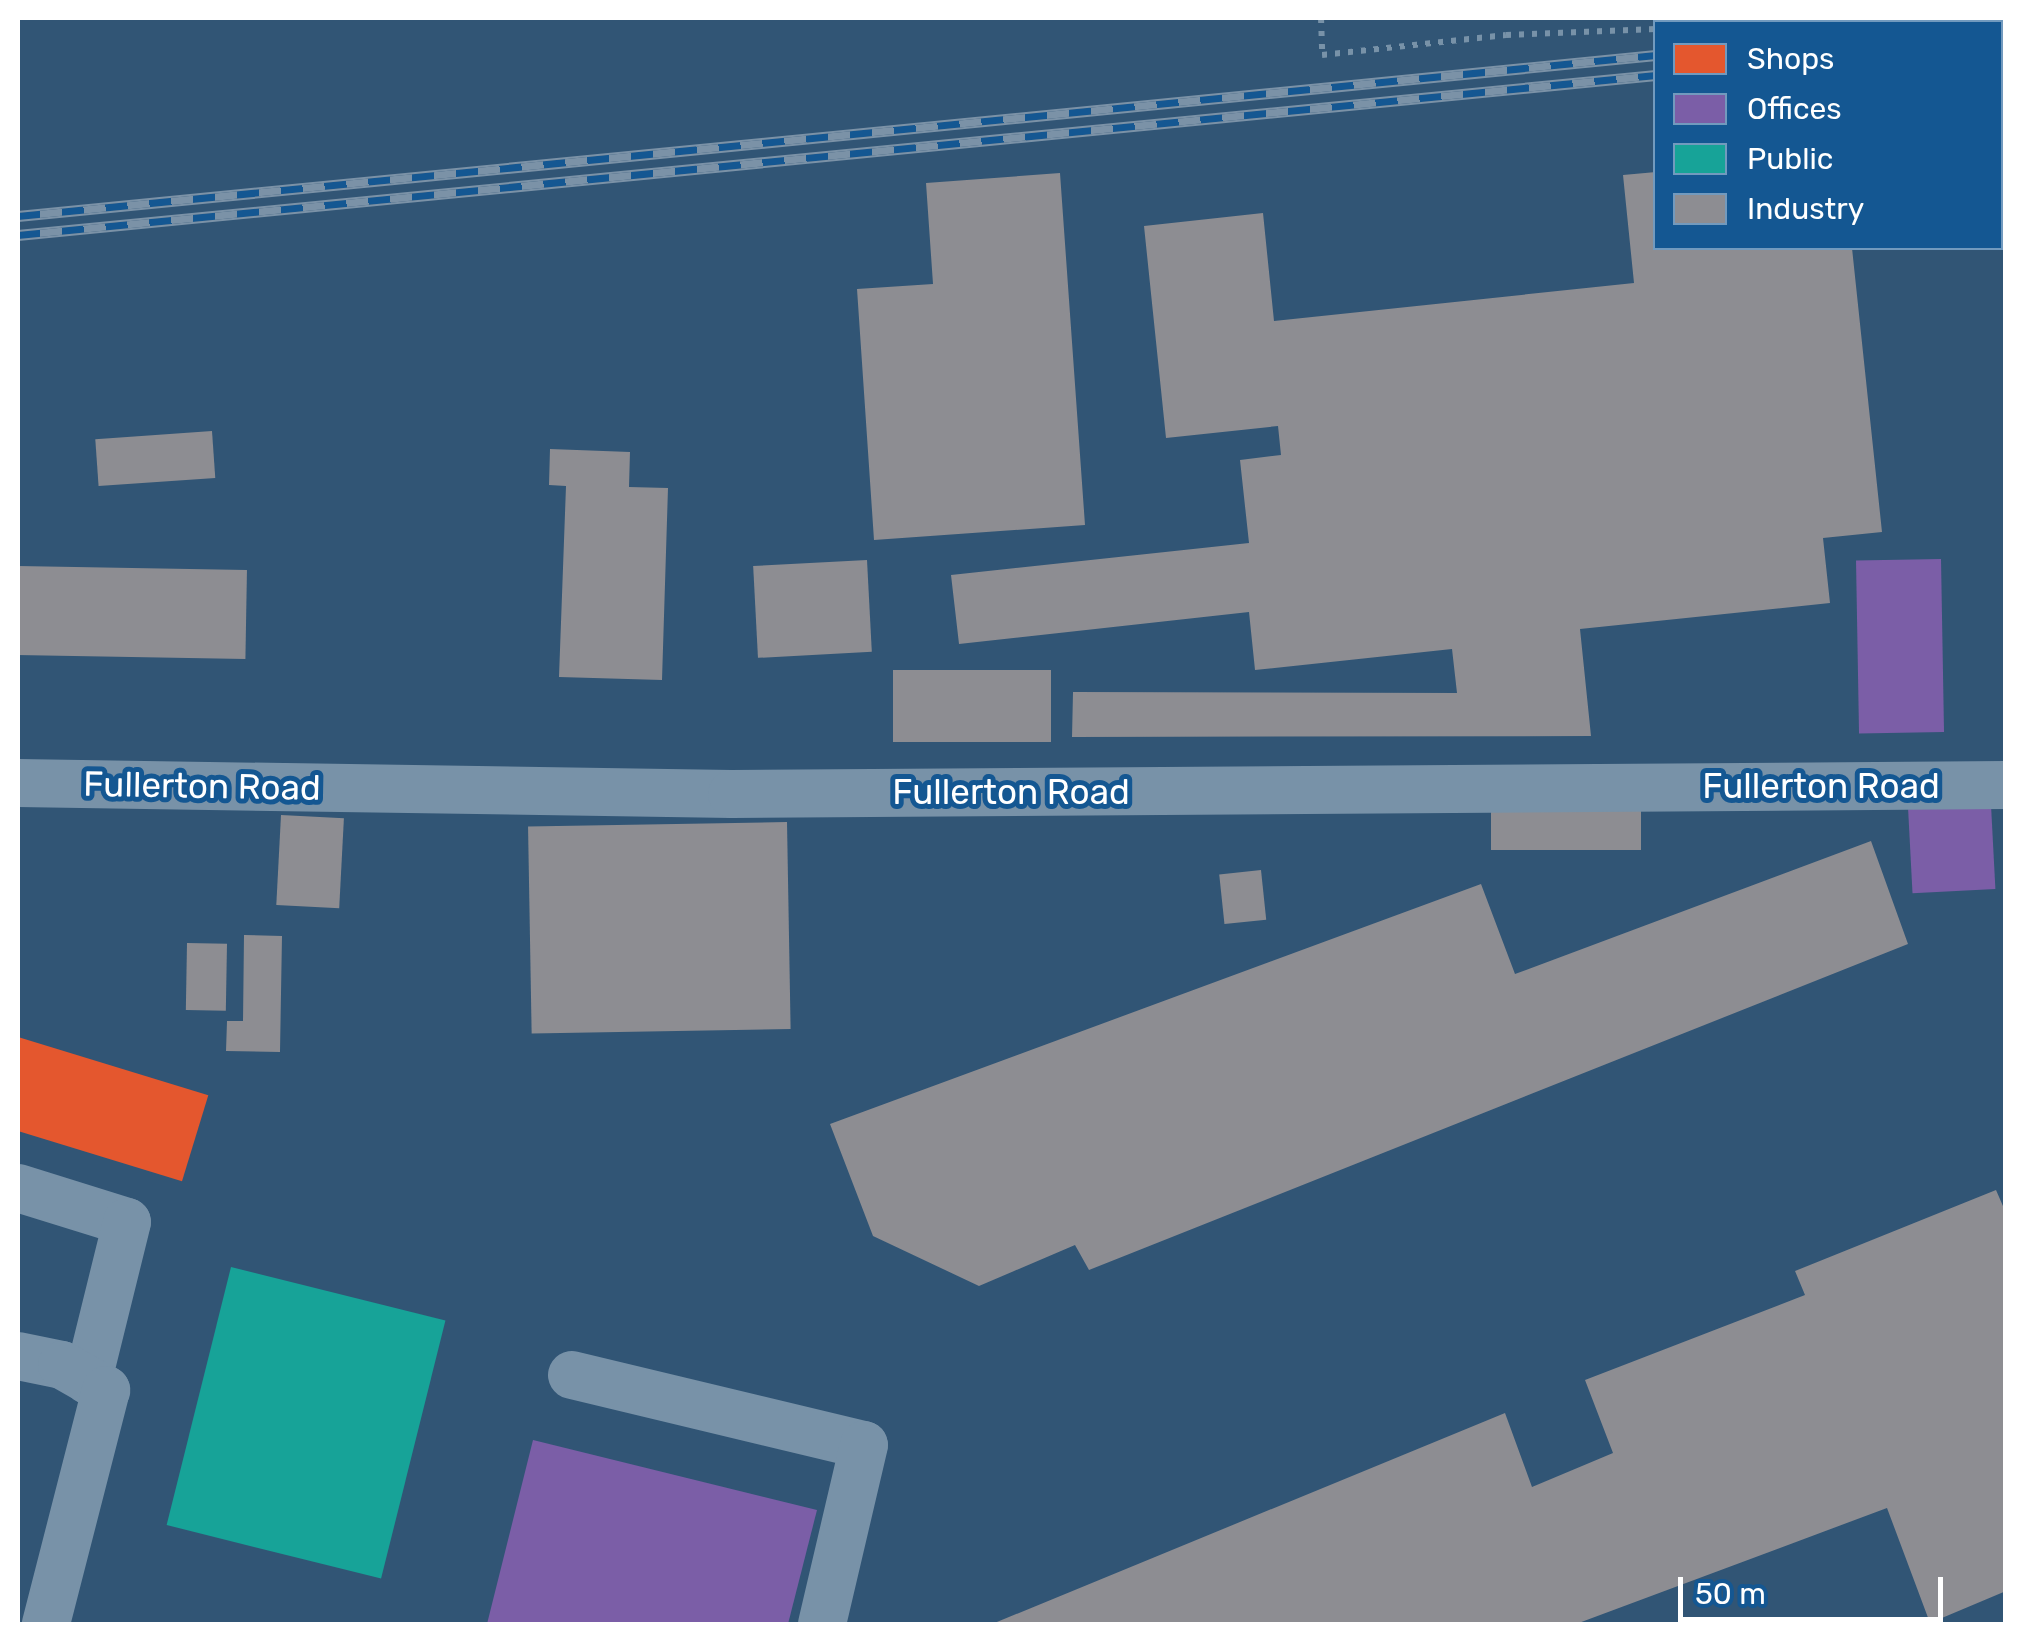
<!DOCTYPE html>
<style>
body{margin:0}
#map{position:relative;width:2023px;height:1642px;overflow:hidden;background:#315575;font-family:Rubik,sans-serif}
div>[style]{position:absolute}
.shops>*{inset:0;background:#e4572e;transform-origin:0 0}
.offices>*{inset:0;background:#7b5ea7;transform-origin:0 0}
.public>*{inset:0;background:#17a398;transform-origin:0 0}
.industry>*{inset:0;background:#8d8d92;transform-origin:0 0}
.path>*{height:6px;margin-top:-3px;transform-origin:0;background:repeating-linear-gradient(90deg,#7892a8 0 5px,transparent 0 13px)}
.minor>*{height:48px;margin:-24px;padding:0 24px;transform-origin:24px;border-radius:24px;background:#7892a8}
.major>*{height:55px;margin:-27.5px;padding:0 27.5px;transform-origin:27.5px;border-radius:27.5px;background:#7891a7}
.rail>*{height:11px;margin-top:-5.5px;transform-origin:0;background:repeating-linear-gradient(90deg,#145792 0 22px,#7b92a7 0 44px);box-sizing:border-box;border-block:2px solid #7b92a7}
span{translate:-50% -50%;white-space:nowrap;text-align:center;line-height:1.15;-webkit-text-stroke:10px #145792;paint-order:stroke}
.street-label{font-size:35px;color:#fff}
.frame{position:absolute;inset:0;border:20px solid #fff;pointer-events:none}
.legend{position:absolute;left:1653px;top:20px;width:350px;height:230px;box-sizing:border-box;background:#145792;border:2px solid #729abe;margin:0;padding:12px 18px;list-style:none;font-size:30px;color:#fff}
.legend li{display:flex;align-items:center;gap:20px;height:50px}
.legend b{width:50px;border:2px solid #729abe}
.scale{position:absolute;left:1678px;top:1577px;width:265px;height:45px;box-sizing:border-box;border:5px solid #fff;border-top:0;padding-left:12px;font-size:30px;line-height:35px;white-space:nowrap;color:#fff;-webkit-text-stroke:8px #145792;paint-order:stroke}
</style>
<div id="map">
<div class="shops">
<div style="left:18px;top:1037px;width:199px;height:90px;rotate:17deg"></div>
</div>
<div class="offices">
<div style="left:1941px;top:559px;width:173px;height:85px;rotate:89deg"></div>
<div style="left:1991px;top:805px;width:84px;height:83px;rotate:87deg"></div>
<div style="clip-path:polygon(533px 1440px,817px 1510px,788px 1624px,487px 1624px)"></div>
</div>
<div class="public">
<div style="left:231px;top:1267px;width:221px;height:266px;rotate:14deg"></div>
</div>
<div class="industry">
<div style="clip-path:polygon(1656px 172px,1656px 248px,1852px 248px,1882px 532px,1823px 538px,1830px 603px,1580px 629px,1591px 736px,1072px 737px,1073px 692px,1457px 693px,1452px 649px,1255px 670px,1249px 612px,959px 644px,951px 575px,1249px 543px,1240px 460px,1281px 455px,1278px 426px,1166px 438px,1144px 226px,1263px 213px,1274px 321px,1634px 283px,1623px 175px)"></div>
<div style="clip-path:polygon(1060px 173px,1085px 525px,874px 540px,857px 289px,933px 284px,926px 183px)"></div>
<div style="left:212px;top:431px;width:47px;height:117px;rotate:86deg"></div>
<div style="clip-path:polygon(550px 449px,630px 452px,629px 487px,668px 488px,662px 680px,559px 677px,566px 486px,549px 485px)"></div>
<div style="left:867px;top:560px;width:92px;height:114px;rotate:87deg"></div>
<div style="left:18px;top:566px;width:229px;height:89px;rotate:1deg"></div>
<div style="left:893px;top:670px;width:158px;height:72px"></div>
<div style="left:1491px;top:807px;width:150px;height:43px"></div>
<div style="left:281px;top:815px;width:63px;height:90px;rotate:3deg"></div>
<div style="left:787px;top:822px;width:207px;height:259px;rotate:89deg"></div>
<div style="clip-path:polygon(1871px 841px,1908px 944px,1089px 1270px,1075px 1245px,979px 1286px,873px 1236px,830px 1124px,1481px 884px,1515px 974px)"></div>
<div style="left:1261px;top:870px;width:50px;height:42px;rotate:84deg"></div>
<div style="clip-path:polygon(244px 935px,282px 936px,280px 1052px,226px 1051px,227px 1021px,243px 1021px)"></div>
<div style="left:187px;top:943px;width:40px;height:67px;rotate:1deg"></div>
<div style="clip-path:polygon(1996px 1190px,2006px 1213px,2006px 1591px,1930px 1623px,1887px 1508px,1576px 1624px,992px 1624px,1505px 1413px,1532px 1487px,1613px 1453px,1585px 1380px,1805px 1295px,1795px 1271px)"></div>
</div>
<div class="path">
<div style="left:1321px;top:18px;width:37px;rotate:88deg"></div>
<div style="left:1322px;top:55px;width:185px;rotate:-6.2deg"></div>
<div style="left:1506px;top:35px;width:150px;rotate:-2.3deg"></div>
<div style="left:1759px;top:22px;width:44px;rotate:-5.2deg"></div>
<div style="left:2000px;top:208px;width:27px;rotate:77deg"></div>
</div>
<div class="minor">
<div style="left:18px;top:783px;width:714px;rotate:0.88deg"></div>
<div style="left:732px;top:794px;width:1274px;rotate:-0.4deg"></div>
<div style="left:18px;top:1188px;width:114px;rotate:17.3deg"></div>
<div style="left:127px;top:1222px;width:163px;rotate:103.9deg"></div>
<div style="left:18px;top:1356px;width:45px;rotate:11.6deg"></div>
<div style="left:62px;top:1365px;width:51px;rotate:29.6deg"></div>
<div style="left:106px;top:1390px;width:242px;rotate:104.4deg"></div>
<div style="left:572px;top:1375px;width:300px;rotate:13.5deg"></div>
<div style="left:864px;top:1445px;width:184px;rotate:103.2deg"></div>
</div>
<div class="major">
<div style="left:2000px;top:45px;width:31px;rotate:79deg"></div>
</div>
<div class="rail">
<div style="left:1934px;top:22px;width:63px;rotate:-3.6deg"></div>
<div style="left:2000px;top:40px;width:6px"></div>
<div style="left:18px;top:216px;width:1646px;rotate:-5.61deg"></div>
<div style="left:18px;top:235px;width:1646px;rotate:-5.58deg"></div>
</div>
<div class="street-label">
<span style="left:202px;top:786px;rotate:1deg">Fullerton Road</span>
<span style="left:1821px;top:786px">Fullerton Road</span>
<span style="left:1011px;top:792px">Fullerton Road</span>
</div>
<div class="frame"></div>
<ul class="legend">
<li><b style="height:28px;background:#e4572e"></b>Shops</li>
<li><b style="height:28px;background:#7b5ea7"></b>Offices</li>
<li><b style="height:28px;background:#17a398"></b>Public</li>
<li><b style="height:28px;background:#8d8d92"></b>Industry</li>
</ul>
<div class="scale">50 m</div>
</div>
